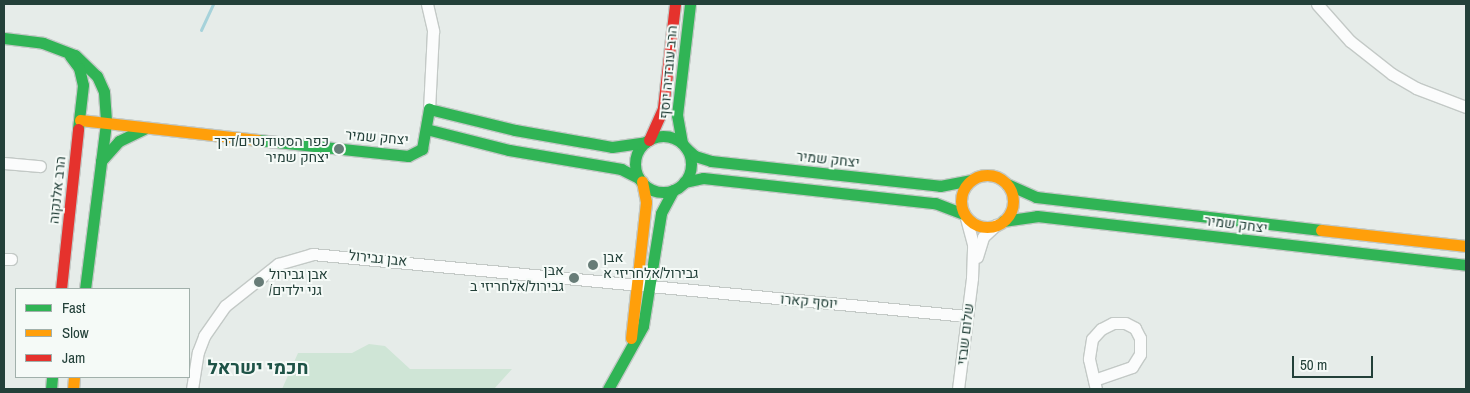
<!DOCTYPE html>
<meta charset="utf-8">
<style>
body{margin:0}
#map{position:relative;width:1470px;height:393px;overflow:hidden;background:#e6ece9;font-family:"Archivo Narrow",Heebo,sans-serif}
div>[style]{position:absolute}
.green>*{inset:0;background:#cfe5d6}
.stream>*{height:3px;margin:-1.5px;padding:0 1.5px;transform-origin:1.5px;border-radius:1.5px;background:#a6d2da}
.roads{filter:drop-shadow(1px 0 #c3c9c6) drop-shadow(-1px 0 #c3c9c6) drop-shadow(0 1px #c3c9c6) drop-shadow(0 -1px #c3c9c6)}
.street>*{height:11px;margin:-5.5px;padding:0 5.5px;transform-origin:5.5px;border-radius:5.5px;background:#fbfcfc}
.fast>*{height:11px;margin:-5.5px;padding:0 5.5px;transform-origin:5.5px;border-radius:5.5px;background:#30b455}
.fast>.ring{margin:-5.5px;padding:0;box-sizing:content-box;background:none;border:11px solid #30b455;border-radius:50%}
.slow>*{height:11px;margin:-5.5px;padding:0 5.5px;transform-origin:5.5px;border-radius:5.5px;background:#ff9f0a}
.slow>.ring{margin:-5.5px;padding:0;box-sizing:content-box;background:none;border:11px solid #ff9f0a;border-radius:50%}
.jam>*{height:11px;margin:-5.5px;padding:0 5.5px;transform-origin:5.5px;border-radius:5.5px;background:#e5322d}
.dots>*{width:14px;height:14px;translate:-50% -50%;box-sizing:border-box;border:2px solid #f5faf7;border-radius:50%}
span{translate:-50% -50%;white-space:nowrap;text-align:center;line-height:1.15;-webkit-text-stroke:4px #f5faf7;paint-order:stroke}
.street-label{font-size:14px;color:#234039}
.poi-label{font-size:14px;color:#234039}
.right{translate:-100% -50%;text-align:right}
.left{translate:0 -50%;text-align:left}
.district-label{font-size:19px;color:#1e5347;font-weight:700}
.frame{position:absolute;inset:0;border:5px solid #234039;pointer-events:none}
.legend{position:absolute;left:15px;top:288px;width:175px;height:90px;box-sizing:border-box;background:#f5faf7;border:1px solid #a1b0ab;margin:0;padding:6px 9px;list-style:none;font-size:15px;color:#234039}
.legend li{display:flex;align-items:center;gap:10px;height:25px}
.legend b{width:25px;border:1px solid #a1b0ab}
.scale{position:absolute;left:1292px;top:356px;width:81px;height:22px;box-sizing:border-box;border:2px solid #234039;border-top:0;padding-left:6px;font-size:15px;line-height:18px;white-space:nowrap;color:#234039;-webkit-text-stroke:4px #f5faf7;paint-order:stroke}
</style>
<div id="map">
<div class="green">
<div style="clip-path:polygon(369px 344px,385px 346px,410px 369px,512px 369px,494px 389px,282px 389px,298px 353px,352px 353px)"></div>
</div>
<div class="stream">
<div style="left:201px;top:30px;width:29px;rotate:-65deg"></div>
</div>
<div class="roads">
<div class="street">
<div style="left:427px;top:4px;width:28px;rotate:77deg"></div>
<div style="left:433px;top:31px;width:78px;rotate:92.9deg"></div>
<div style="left:1317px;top:4px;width:50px;rotate:48.3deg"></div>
<div style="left:1350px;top:41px;width:53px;rotate:38.2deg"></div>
<div style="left:1392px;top:74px;width:28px;rotate:30deg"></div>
<div style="left:1416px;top:88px;width:53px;rotate:20.8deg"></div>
<div style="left:4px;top:163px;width:36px;rotate:5deg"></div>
<div style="left:977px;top:257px;width:21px;rotate:-73deg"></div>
<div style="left:983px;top:237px;width:18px;rotate:-43deg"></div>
<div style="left:4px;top:259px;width:7px"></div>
<div style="left:1094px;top:380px;width:40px;rotate:-18.9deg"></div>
<div style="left:1132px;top:367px;width:15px;rotate:-58deg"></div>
<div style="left:1140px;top:354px;width:16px;rotate:-90deg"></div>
<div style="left:1140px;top:338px;width:11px;rotate:-117deg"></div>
<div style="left:1135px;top:328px;width:11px;rotate:-153deg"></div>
<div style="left:1125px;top:323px;width:12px;rotate:180deg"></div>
<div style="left:1113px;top:323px;width:13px;rotate:153deg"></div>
<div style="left:1101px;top:329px;width:13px;rotate:132deg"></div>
<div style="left:1092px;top:339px;width:20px;rotate:99deg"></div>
<div style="left:1089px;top:359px;width:31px;rotate:77deg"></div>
<div style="left:192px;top:389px;width:37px;rotate:-81deg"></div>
<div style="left:198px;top:352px;width:17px;rotate:-69deg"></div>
<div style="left:204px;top:336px;width:37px;rotate:-55deg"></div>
<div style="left:225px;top:306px;width:68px;rotate:-38.4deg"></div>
<div style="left:278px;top:264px;width:35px;rotate:-16deg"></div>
<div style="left:312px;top:254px;width:658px;rotate:5.41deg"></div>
<div style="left:958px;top:389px;width:112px;rotate:-82.8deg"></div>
<div style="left:972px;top:278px;width:34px;rotate:-88deg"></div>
<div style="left:973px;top:244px;width:28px;rotate:-105deg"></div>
</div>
<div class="fast">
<div style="left:4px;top:38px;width:39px;rotate:7deg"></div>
<div style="left:43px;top:43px;width:34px;rotate:21deg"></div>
<div style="left:75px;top:55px;width:30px;rotate:44deg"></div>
<div style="left:97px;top:76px;width:17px;rotate:66deg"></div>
<div style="left:104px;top:92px;width:31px;rotate:86deg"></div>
<div style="left:106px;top:123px;width:167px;rotate:97.2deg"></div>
<div style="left:70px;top:56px;width:15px;rotate:53deg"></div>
<div style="left:79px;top:68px;width:17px;rotate:77deg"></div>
<div style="left:83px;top:85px;width:44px;rotate:96.5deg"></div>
<div style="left:426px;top:129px;width:86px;rotate:14.2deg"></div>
<div style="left:509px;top:150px;width:114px;rotate:9.6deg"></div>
<div style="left:621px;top:169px;width:20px;rotate:27deg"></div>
<div class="ring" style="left:635px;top:136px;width:45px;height:45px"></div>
<div style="left:258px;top:140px;width:151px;rotate:6.1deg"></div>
<div style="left:408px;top:156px;width:16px;rotate:-27deg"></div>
<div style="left:422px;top:149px;width:41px;rotate:-80.1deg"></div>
<div style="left:429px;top:109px;width:89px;rotate:13.7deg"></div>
<div style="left:515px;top:130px;width:98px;rotate:9.9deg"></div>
<div style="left:612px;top:147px;width:34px;rotate:-8deg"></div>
<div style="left:682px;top:143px;width:28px;rotate:-100deg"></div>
<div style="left:677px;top:115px;width:112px;rotate:-83.3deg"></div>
<div style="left:686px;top:148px;width:12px;rotate:42deg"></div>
<div style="left:695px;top:156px;width:17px;rotate:17deg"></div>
<div style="left:711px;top:161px;width:230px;rotate:6.2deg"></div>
<div style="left:940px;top:186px;width:31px;rotate:-11deg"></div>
<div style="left:101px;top:161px;width:27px;rotate:-48deg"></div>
<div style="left:119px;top:141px;width:28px;rotate:-26deg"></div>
<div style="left:684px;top:182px;width:19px;rotate:-12deg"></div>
<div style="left:703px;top:178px;width:233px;rotate:6.2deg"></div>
<div style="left:935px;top:203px;width:31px;rotate:21deg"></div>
<div style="left:1007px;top:184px;width:32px;rotate:24deg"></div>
<div style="left:1036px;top:197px;width:287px;rotate:6.6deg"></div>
<div style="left:1003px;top:221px;width:34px;rotate:-8deg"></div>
<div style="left:1037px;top:216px;width:432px;rotate:6.5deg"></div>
<div style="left:51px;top:389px;width:12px;rotate:-85deg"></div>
<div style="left:608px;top:389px;width:72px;rotate:-60.9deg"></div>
<div style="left:643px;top:326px;width:114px;rotate:-80.9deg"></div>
<div style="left:661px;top:213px;width:26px;rotate:-62deg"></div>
</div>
<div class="slow">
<div style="left:80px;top:120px;width:179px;rotate:6.4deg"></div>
<div class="ring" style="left:961px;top:175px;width:41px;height:41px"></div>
<div style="left:1321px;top:230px;width:146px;rotate:6.3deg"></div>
<div style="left:631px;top:338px;width:137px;rotate:-83.7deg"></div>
<div style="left:646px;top:202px;width:21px;rotate:-101deg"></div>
<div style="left:73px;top:389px;width:12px;rotate:-85deg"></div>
</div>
<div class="jam">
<div style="left:649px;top:140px;width:35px;rotate:-66deg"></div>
<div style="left:663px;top:108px;width:105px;rotate:-83.4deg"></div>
<div style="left:61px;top:289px;width:161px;rotate:-83.9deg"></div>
</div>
</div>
<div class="dots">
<div style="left:339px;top:149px;background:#677c77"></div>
<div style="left:593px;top:265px;background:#677c77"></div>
<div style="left:574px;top:278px;background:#677c77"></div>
<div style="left:259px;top:282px;background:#677c77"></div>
</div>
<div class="street-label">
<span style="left:668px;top:72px;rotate:-85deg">הרב עובדיה יוסף</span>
<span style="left:377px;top:137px;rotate:5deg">יצחק שמיר</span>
<span style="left:828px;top:159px;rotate:6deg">יצחק שמיר</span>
<span style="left:57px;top:190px;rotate:-84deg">הרב אלנקוה</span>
<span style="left:1236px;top:224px;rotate:7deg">יצחק שמיר</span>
<span style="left:378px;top:258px;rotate:6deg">אבן גבירול</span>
<span style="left:809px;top:301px;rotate:5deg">יוסף קארו</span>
<span style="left:965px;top:334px;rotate:-83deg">שלום שבזי</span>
</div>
<div class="poi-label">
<span class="right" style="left:329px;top:149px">כפר הסטודנטים/דרך<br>יצחק שמיר</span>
<span class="left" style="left:603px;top:265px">אבן<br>גבירול/אלחריזי א</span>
<span class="right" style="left:564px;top:278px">אבן<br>גבירול/אלחריזי ב</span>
<span class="left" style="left:269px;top:282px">אבן גבירול<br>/גני ילדים</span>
</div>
<div class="district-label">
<span style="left:258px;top:368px">חכמי ישראל</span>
</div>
<div class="frame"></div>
<ul class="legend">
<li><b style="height:6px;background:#30b455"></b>Fast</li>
<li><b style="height:6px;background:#ff9f0a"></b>Slow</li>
<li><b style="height:6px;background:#e5322d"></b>Jam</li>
</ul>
<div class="scale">50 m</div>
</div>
